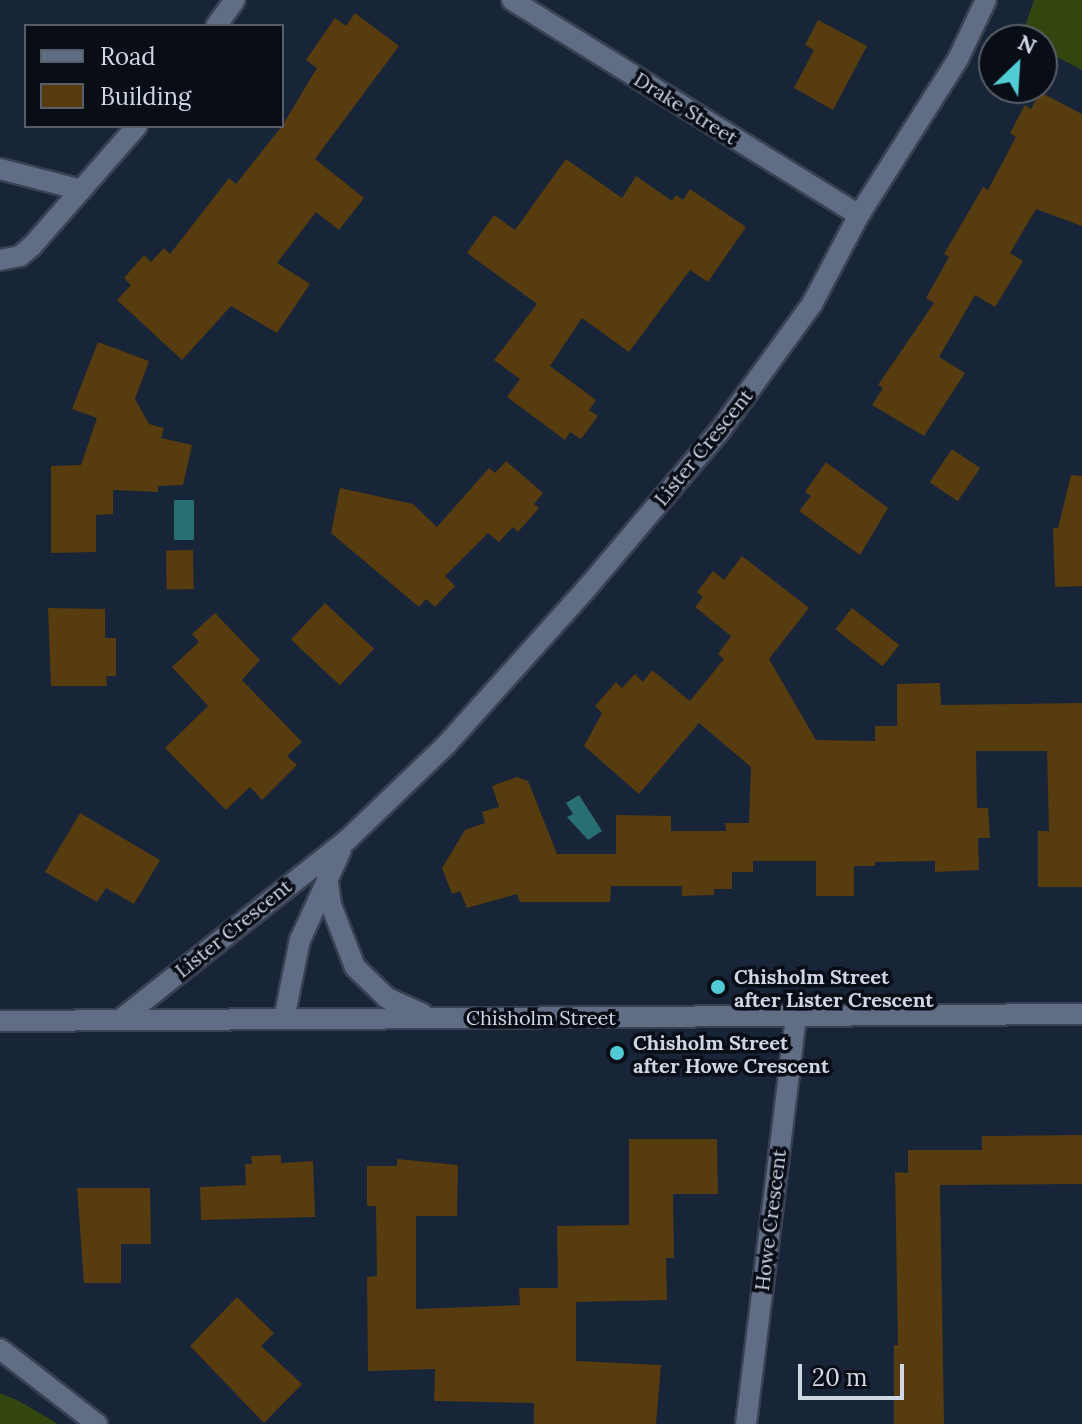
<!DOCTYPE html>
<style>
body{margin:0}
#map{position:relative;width:1082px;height:1424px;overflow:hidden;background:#182437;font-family:Lora,serif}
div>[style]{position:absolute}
.green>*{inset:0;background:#34460f}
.water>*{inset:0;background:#296f72;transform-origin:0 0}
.building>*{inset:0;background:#563c0f;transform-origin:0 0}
.roads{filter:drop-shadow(2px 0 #394152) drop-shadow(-2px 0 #394152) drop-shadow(0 2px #394152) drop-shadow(0 -2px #394152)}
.minor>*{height:20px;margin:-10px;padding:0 10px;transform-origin:10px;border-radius:10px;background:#606d85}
.dots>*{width:22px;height:22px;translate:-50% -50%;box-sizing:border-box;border:4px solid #080d16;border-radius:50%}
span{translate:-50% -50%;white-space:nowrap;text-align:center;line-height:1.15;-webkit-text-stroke:7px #080d16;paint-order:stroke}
.street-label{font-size:20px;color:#cfd7e5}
.poi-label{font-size:20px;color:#cfd7e5;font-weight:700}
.left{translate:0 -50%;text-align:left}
.legend{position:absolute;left:24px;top:24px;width:260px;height:104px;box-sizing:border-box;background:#080d16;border:2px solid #585e69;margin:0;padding:10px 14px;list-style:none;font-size:24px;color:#cfd7e5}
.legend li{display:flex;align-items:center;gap:16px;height:40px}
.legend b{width:40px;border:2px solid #585e69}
.north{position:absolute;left:978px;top:24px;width:80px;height:80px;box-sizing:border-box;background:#080d16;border:2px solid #585e69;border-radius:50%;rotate:25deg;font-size:22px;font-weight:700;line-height:32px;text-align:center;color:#cfd7e5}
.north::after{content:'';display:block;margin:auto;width:28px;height:36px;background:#51ccd4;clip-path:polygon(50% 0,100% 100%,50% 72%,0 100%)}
.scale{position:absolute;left:798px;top:1364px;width:106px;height:36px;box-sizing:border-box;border:4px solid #cfd7e5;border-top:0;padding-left:10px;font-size:24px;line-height:28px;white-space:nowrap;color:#cfd7e5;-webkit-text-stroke:6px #080d16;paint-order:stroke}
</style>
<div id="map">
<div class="green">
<div style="clip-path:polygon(1034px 0,1082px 0,1082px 70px,1042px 49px,1042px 40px,1021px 38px)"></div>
<div style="clip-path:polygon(0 1393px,19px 1401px,58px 1424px,0 1424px)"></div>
</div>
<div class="water">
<div style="left:174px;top:500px;width:20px;height:40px"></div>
<div style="clip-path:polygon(579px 795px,602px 831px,588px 840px,567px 817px,573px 814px,566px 803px)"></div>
</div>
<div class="building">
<div style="clip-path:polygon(355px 13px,399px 46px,315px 159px,364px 198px,339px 230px,316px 212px,277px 263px,310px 284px,277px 333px,231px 306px,182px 360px,117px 300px,131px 285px,124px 278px,144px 255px,151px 262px,164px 248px,170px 254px,229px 178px,236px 184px,282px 126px,317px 68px,306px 60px,335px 18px,346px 26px)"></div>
<div style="clip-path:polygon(818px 20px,867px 46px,833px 110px,794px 88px,814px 50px,805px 45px)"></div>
<div style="clip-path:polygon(1040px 92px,1082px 114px,1082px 226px,1036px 209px,1010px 253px,1023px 261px,995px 307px,975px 295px,939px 357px,965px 373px,924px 436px,872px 405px,883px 388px,878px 385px,934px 303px,926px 298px,949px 257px,944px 254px,983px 187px,988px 190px,1016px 137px,1010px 133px,1025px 105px,1031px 109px)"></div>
<div style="clip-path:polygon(566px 159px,622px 198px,636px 176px,672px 201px,676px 195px,683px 200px,690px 189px,746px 227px,708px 282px,690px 270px,629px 352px,582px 318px,550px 366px,596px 400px,589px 410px,598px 416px,581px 439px,570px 432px,565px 440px,507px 397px,520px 379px,494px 360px,537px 304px,467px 253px,494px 215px,515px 230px)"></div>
<div style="clip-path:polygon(98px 342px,149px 361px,135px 399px,149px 424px,164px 428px,161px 438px,192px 445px,183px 485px,158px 486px,158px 492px,113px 490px,113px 514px,96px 515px,96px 552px,51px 553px,51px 466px,81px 465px,97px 418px,72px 409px)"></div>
<div style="left:952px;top:449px;width:34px;height:40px;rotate:34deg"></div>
<div style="clip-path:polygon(506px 461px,543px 493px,534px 504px,539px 508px,518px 532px,513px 527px,499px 542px,488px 533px,445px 576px,455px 586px,435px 607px,426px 599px,419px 607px,331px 533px,340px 488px,413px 504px,437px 527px,489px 468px,495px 473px)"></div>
<div style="clip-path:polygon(826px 462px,888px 508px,860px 555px,799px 511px,811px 496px,805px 492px)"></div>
<div style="clip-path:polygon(1071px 475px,1082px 476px,1082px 586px,1055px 587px,1053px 528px,1058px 528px)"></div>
<div style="left:193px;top:550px;width:39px;height:27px;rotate:89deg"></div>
<div style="clip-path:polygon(742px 556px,809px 608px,769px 659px,816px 740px,875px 741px,875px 726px,897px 726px,897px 684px,940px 683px,941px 705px,1082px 703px,1082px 887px,1038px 887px,1038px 831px,1049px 831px,1047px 751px,976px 751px,977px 808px,988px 808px,990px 838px,978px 838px,979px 870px,935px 872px,935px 861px,875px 862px,875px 866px,854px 866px,854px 896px,816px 896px,816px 861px,753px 861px,753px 872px,732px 872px,732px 889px,714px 889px,714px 895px,682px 896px,682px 886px,611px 886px,610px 902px,520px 902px,517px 894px,467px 908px,460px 891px,452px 894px,442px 868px,465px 830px,485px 823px,482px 812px,499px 807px,492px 786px,517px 777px,528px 781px,557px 854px,616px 854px,616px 815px,671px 816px,671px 831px,726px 831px,725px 823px,749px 823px,751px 767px,699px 723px,639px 794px,584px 746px,602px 713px,595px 706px,616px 682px,622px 688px,635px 674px,643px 682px,652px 670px,690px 701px,724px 659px,718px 654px,731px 636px,695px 607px,703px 597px,697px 592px,713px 571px,724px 580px)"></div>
<div style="left:325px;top:603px;width:67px;height:50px;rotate:43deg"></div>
<div style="clip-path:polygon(48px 608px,105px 609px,105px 638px,116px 638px,116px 676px,106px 676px,107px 686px,51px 686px)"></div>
<div style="left:852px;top:608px;width:60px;height:27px;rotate:38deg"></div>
<div style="clip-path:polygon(215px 613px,260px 660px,242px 680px,302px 742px,287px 756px,297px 765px,262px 800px,250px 787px,226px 810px,165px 748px,208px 706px,172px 667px,199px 642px,192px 634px)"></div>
<div style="clip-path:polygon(80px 813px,160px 860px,134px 904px,106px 888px,97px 902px,45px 872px)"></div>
<div style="clip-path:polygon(1082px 1135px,1082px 1184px,940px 1185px,944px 1424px,894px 1424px,894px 1345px,898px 1345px,895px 1172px,908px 1173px,908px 1150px,982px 1150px,982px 1136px)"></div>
<div style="clip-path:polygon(629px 1139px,717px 1139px,718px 1194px,673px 1194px,674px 1258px,666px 1258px,667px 1300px,576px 1302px,576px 1361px,661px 1365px,656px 1424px,534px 1424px,534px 1403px,434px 1401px,435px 1369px,368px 1371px,367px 1277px,377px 1276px,376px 1206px,367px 1206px,367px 1166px,397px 1166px,397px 1159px,458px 1165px,457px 1216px,416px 1216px,416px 1309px,520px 1305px,519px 1288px,558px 1288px,557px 1226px,629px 1225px)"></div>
<div style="clip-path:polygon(281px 1155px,281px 1163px,313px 1161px,315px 1217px,201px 1220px,200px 1187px,246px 1185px,245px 1164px,252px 1164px,251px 1156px)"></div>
<div style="clip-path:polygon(77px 1188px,150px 1188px,151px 1244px,121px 1244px,121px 1283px,84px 1283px)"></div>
<div style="clip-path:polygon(237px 1297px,274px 1333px,261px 1346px,302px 1384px,264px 1423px,190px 1346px)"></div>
</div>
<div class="roads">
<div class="minor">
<div style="left:512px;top:0;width:408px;rotate:31.8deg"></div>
<div style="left:216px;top:26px;width:32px;rotate:-54deg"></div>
<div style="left:0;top:169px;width:84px;rotate:14.5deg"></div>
<div style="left:0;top:260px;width:20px;rotate:-11deg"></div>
<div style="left:20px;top:256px;width:16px;rotate:-40deg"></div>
<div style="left:32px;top:246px;width:159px;rotate:-48.8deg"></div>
<div style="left:327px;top:876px;width:29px;rotate:82deg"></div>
<div style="left:331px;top:905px;width:66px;rotate:68.8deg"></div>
<div style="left:355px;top:967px;width:45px;rotate:44.1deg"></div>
<div style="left:387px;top:998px;width:39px;rotate:24deg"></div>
<div style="left:121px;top:1019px;width:288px;rotate:-38.4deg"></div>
<div style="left:347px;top:840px;width:139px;rotate:-43.8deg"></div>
<div style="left:447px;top:744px;width:210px;rotate:-48.1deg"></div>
<div style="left:587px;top:588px;width:204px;rotate:-49.8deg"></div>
<div style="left:719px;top:432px;width:158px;rotate:-54deg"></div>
<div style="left:812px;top:304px;width:101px;rotate:-62.2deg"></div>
<div style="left:859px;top:215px;width:185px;rotate:-57.6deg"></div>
<div style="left:958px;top:59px;width:65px;rotate:-64.6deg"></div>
<div style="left:284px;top:1019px;width:81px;rotate:-78.6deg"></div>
<div style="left:300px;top:940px;width:99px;rotate:-65.5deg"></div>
<div style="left:0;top:1021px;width:1082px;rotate:-0.37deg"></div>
<div style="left:0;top:1349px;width:123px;rotate:37.7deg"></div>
<div style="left:746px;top:1424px;width:411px;rotate:-83deg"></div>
</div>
</div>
<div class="dots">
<div style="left:718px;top:987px;background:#51ccd4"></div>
<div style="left:617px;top:1053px;background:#51ccd4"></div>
</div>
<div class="street-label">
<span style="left:686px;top:108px;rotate:32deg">Drake Street</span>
<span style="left:703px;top:447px;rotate:-51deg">Lister Crescent</span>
<span style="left:233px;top:928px;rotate:-39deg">Lister Crescent</span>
<span style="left:541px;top:1017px">Chisholm Street</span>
<span style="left:770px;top:1220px;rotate:-83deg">Howe Crescent</span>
</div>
<div class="poi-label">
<span class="left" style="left:734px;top:988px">Chisholm Street<br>after Lister Crescent</span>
<span class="left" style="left:633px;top:1054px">Chisholm Street<br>after Howe Crescent</span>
</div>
<ul class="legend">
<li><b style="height:10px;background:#606d85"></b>Road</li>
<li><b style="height:22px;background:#563c0f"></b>Building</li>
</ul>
<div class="north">N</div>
<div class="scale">20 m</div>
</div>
